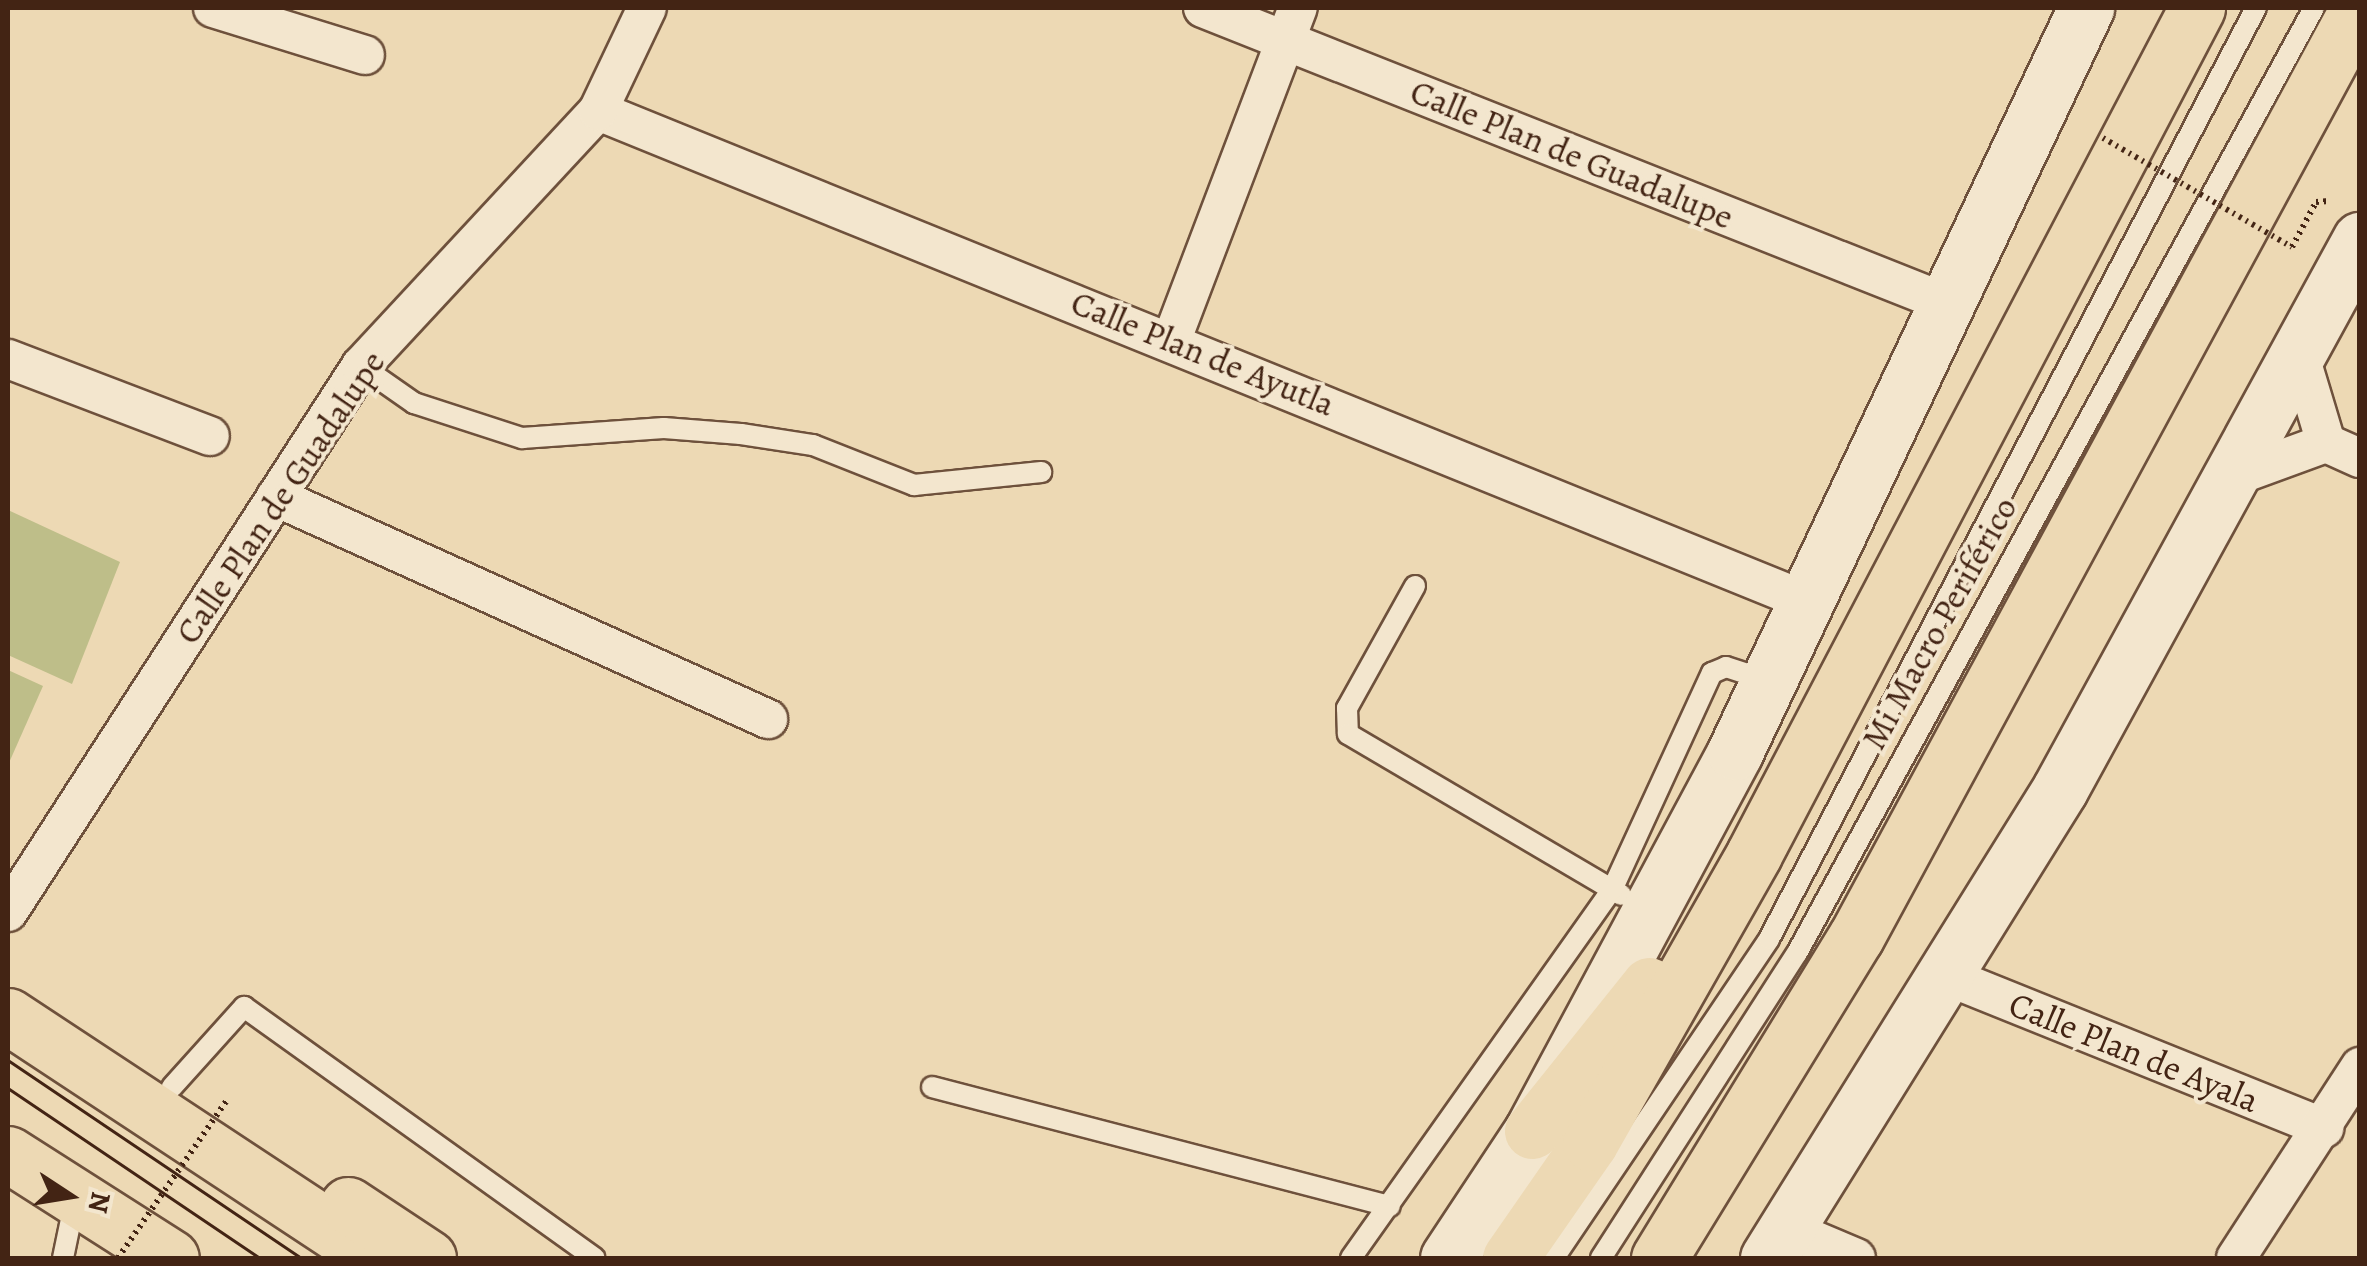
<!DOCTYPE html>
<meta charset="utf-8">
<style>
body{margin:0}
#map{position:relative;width:2367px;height:1266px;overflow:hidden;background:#edd9b4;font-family:Alegreya,serif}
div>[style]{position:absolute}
.green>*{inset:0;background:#bebe89}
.path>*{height:6px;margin-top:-3px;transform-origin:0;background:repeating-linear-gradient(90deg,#432414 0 2.5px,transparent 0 7.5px)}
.roads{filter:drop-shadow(2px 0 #6e513c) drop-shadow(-2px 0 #6e513c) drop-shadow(0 2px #6e513c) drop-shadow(0 -2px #6e513c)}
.lane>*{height:20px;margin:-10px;padding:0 10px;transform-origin:10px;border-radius:10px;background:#f3e6ce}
.street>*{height:38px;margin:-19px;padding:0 19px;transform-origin:19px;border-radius:19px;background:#f3e6ce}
.secondary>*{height:55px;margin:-27.5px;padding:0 27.5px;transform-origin:27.5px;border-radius:27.5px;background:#f3e6ce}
.primary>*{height:55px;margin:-27.5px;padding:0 27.5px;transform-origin:27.5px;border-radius:27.5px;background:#edd9b4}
.highway>*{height:55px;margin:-27.5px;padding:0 27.5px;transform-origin:27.5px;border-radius:27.5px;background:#edd9b4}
.tram>*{height:2.5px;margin:-1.25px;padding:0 1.25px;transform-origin:1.25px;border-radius:1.25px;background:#432414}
.path-bridge>*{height:6px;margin-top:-3px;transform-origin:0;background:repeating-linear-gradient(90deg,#432414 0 2.5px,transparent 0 7.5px)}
span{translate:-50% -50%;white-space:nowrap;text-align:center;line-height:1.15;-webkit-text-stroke:8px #f3e6ce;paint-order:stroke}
.street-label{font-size:35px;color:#432414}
.frame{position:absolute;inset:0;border:10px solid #432414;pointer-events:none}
.north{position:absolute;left:20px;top:1146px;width:100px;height:100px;-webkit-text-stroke:8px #f3e6ce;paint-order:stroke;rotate:102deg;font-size:28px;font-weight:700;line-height:40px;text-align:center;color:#432414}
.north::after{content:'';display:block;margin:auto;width:35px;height:45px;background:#432414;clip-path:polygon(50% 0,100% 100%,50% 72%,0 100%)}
</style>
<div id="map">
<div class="green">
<div style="clip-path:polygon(8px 510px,120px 562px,72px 684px,8px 655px)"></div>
<div style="clip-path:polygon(8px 670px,43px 686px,8px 765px)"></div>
</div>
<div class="path">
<div style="left:2292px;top:247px;width:51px;rotate:-61.9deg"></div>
<div style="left:2316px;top:202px;width:13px;rotate:-4deg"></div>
</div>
<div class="roads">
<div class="lane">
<div style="left:361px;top:366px;width:65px;rotate:34.9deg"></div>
<div style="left:414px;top:403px;width:114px;rotate:18deg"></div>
<div style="left:522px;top:438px;width:142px;rotate:-4deg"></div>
<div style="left:664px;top:428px;width:77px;rotate:4.5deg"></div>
<div style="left:741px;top:434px;width:73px;rotate:8.7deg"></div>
<div style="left:813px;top:445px;width:109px;rotate:21.6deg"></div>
<div style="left:914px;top:485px;width:128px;rotate:-5.8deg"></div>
<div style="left:1415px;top:586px;width:140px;rotate:119.1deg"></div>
<div style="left:1347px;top:708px;width:26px;rotate:88deg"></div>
<div style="left:1348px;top:734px;width:317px;rotate:30.5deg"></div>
<div style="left:172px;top:1087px;width:108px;rotate:-48deg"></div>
<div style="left:244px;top:1007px;width:431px;rotate:35.6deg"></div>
<div style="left:932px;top:1087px;width:473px;rotate:14.6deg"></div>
<div style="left:63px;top:1258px;width:59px;rotate:-78.3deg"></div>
<div style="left:1351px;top:1258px;width:451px;rotate:-54.7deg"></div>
<div style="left:1612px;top:890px;width:239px;rotate:-65.3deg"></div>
<div style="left:1712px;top:673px;width:15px;rotate:-23deg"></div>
<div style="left:1726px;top:667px;width:42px;rotate:18deg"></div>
<div style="left:1554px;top:1258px;width:385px;rotate:-56deg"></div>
<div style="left:1769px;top:939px;width:1051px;rotate:-62.39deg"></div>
<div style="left:1601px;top:1258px;width:363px;rotate:-57.3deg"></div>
<div style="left:1797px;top:953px;width:1077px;rotate:-61.32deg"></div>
</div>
<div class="street">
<div style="left:213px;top:8px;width:159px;rotate:17.2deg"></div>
<div style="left:1203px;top:8px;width:794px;rotate:21.65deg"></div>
<div style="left:598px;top:111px;width:1304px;rotate:22.08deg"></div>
<div style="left:1172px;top:339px;width:354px;rotate:-69.2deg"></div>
<div style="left:2299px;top:353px;width:94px;rotate:73.3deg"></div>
<div style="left:8px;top:359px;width:216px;rotate:20.9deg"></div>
<div style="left:2233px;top:477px;width:99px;rotate:-20.1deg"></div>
<div style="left:2326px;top:443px;width:37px;rotate:24deg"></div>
<div style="left:276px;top:497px;width:540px;rotate:24.29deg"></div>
<div style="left:8px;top:912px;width:650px;rotate:-57.12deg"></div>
<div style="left:361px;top:366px;width:348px;rotate:-47.1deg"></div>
<div style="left:598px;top:111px;width:114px;rotate:-64.6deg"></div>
<div style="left:1944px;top:975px;width:410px;rotate:21.9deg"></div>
<div style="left:1785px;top:1228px;width:77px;rotate:22.9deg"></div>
<div style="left:2236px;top:1258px;width:228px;rotate:-57deg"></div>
</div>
<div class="secondary">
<div style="left:1448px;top:1258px;width:152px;rotate:-56.5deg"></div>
<div style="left:1532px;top:1131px;width:430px;rotate:-61.8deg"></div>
<div style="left:1735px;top:752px;width:823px;rotate:-64.74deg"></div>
<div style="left:1768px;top:1258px;width:552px;rotate:-58.09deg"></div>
<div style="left:2060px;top:789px;width:626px;rotate:-61.35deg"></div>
</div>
<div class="primary">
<div style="left:8px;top:1016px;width:440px;rotate:33.4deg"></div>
<div style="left:8px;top:1154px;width:193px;rotate:32.5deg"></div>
<div style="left:348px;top:1205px;width:96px;rotate:33.5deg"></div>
</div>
<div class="highway">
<div style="left:1532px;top:1131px;width:187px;rotate:-51.3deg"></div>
<div style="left:1510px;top:1258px;width:140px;rotate:-55.2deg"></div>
<div style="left:1590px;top:1143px;width:332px;rotate:-60.4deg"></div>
<div style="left:1754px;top:854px;width:955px;rotate:-62.36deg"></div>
<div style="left:1659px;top:1258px;width:377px;rotate:-58.5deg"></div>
<div style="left:1856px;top:937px;width:1056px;rotate:-61.61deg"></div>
</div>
</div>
<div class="tram">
<div style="left:8px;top:1060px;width:354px;rotate:34deg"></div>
<div style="left:8px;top:1088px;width:304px;rotate:34deg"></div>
</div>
<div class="path-bridge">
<div style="left:2103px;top:138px;width:218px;rotate:30deg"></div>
<div style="left:118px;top:1258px;width:192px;rotate:-55.4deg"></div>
</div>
<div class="street-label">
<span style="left:1572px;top:154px;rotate:22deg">Calle Plan de Guadalupe</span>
<span style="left:1203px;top:353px;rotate:22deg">Calle Plan de Ayutla</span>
<span style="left:280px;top:497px;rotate:-56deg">Calle Plan de Guadalupe</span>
<span style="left:1939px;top:623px;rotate:-61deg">Mi Macro Periférico</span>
<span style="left:2134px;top:1052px;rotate:22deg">Calle Plan de Ayala</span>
</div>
<div class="frame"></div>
<div class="north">N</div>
</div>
